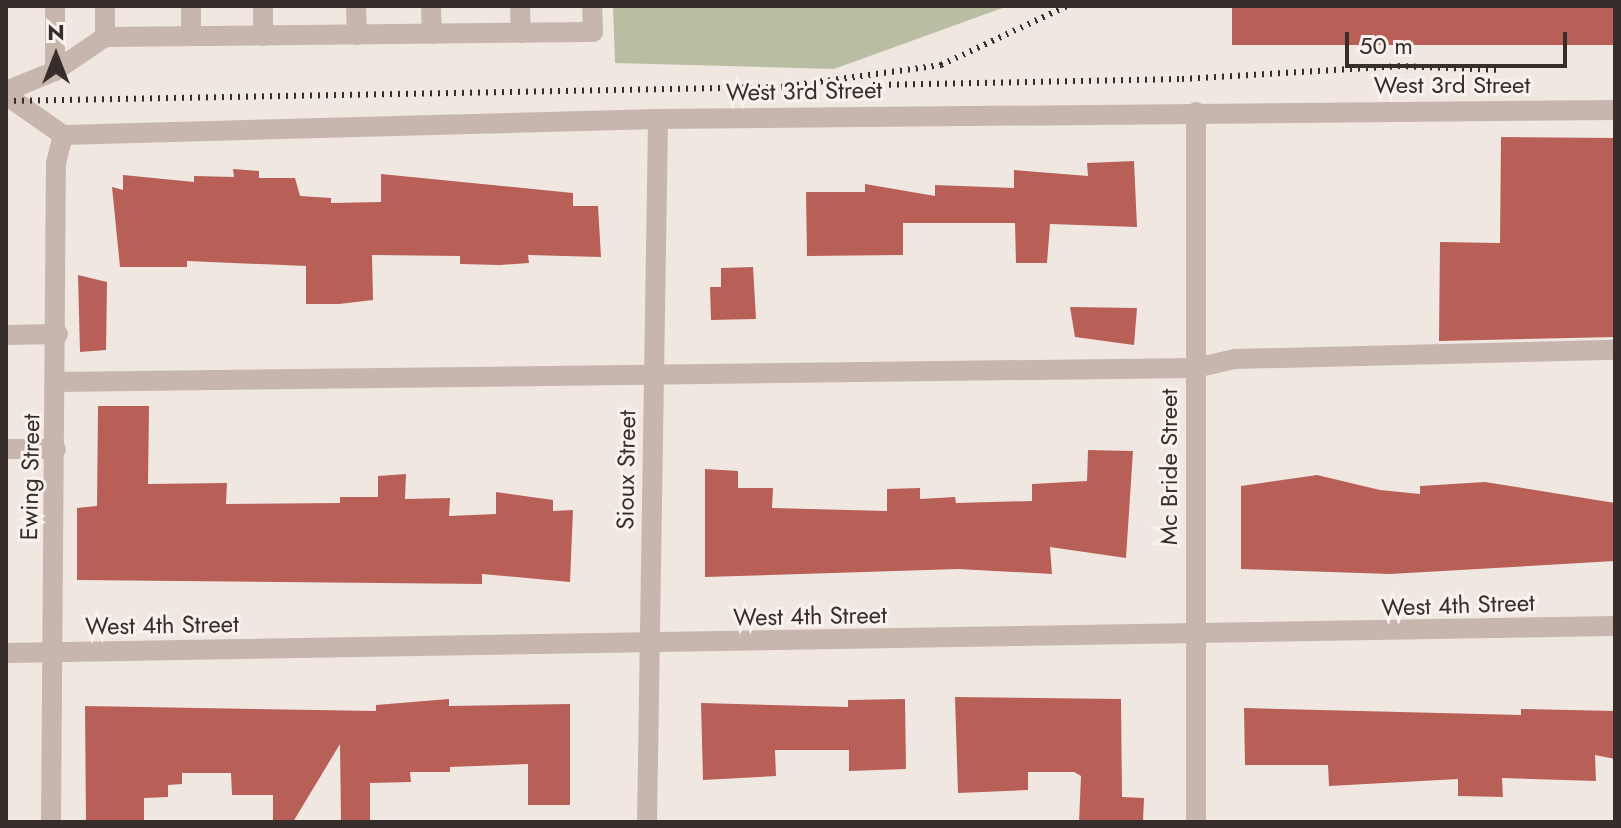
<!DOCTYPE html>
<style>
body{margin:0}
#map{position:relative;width:1621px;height:828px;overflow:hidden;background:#f0e7e1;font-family:Jost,sans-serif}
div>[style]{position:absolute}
.green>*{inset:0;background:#b9bea2}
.building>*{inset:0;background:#b86058;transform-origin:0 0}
.minor>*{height:20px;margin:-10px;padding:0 10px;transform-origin:10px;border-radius:10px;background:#c7b6ae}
.rail>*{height:6px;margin-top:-3px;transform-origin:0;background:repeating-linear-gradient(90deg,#372d2b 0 2px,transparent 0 8px)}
span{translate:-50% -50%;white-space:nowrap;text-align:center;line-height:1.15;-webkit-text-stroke:6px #f8f1ed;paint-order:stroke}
.street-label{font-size:24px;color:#372d2b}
.frame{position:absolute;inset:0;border:8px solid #372d2b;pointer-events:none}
.north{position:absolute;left:16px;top:16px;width:80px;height:80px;-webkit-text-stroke:6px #f8f1ed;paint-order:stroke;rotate:0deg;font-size:22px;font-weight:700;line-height:32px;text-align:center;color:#372d2b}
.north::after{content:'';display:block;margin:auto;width:28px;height:36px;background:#372d2b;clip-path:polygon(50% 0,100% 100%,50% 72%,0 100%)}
.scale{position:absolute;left:1345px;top:32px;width:222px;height:36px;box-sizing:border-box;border:4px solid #372d2b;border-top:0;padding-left:10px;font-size:24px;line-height:28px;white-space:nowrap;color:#372d2b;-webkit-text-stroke:6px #f8f1ed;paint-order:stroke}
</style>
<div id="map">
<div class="green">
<div style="clip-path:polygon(613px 6px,1008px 6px,834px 69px,615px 63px)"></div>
</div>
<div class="building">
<div style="left:1232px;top:6px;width:383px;height:39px"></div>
<div style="clip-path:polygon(1501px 137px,1615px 138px,1615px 337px,1439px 341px,1440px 242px,1500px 243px)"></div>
<div style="clip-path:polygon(1134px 161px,1137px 227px,1050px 224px,1047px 263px,1016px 263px,1015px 223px,903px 223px,903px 255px,807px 256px,806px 192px,865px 192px,865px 184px,935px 196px,935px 185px,1014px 188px,1014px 170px,1088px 176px,1087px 163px)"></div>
<div style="clip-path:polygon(233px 169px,259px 171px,259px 178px,295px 178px,300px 196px,331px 198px,331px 203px,381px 202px,381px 174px,573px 193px,573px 206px,598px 206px,601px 257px,528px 255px,529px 263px,500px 265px,460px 264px,460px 256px,372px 255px,373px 300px,339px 304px,306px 304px,306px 266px,187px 261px,187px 267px,120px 267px,112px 187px,123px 190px,123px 175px,194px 182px,194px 176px,234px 177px)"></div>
<div style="clip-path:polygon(753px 267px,756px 319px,711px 320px,710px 287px,721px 287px,721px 268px)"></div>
<div style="clip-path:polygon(78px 275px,107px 282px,106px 350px,80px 352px)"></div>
<div style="clip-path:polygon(1070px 307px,1137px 308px,1134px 345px,1075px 337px)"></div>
<div style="clip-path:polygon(98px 406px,149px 406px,148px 484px,227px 483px,226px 504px,340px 503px,340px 497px,378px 497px,378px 476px,406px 474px,405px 499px,450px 498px,449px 516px,496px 514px,496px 492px,553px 500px,553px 511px,573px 510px,570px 582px,482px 574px,482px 584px,77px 580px,77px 508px,97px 506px)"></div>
<div style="clip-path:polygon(1088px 450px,1133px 451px,1126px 558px,1050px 547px,1052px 574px,958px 569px,705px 577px,705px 469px,738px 471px,738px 488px,773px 488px,772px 508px,887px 511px,887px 489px,920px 488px,920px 499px,955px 497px,956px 503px,1032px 501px,1032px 484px,1087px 481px)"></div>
<div style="clip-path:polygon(1317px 475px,1380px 490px,1420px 494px,1420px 486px,1485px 482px,1615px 503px,1615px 561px,1390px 574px,1241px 569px,1241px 486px)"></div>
<div style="clip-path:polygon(955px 697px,1121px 699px,1122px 797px,1144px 798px,1143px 822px,1079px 822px,1081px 776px,1074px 772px,1028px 772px,1028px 790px,958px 793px)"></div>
<div style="clip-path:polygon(449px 699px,449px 706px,570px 704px,570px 805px,528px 805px,528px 764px,450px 767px,450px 772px,410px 772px,411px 782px,370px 783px,370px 822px,341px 822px,340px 744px,293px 822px,273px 822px,273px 795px,232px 795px,231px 773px,182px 773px,182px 784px,168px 785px,168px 797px,144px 798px,144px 822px,86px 822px,85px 706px,376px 711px,376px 705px)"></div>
<div style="clip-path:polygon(905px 699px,906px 769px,849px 771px,849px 750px,775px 750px,776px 776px,703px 780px,701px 703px,848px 707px,848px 700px)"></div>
<div style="clip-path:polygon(1244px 708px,1521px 715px,1521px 709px,1615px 711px,1615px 759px,1595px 755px,1596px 781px,1502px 778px,1503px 797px,1458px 796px,1458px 779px,1329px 786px,1328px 765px,1245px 765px)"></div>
</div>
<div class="minor">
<div style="left:105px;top:6px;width:31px;rotate:90deg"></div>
<div style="left:191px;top:6px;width:30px;rotate:90deg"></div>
<div style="left:356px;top:6px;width:29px;rotate:88deg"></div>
<div style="left:431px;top:6px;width:28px;rotate:88deg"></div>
<div style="left:520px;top:6px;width:27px;rotate:88deg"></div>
<div style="left:263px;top:36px;width:30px;rotate:-90deg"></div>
<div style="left:55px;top:71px;width:65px;rotate:-90deg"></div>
<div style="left:6px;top:91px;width:53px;rotate:-22.2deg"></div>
<div style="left:55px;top:71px;width:60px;rotate:-34.2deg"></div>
<div style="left:105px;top:37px;width:488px;rotate:-0.6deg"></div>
<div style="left:593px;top:32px;width:26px;rotate:-92deg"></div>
<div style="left:6px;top:95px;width:70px;rotate:35.1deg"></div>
<div style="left:63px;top:135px;width:595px;rotate:-1.54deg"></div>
<div style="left:658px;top:119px;width:957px;rotate:-0.54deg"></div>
<div style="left:6px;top:335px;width:52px;rotate:-1.1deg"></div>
<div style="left:58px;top:382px;width:1137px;rotate:-0.71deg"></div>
<div style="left:1195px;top:368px;width:41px;rotate:-12.7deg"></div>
<div style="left:1235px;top:359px;width:380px;rotate:-1.4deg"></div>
<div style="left:6px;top:449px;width:50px"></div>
<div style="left:6px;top:653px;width:1609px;rotate:-0.96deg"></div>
<div style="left:51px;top:822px;width:659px;rotate:-89.57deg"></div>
<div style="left:56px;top:163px;width:29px;rotate:-76deg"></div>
<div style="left:647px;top:822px;width:703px;rotate:-89.1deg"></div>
<div style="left:1196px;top:822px;width:710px;rotate:-90deg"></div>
</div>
<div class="rail">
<div style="left:873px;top:85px;width:309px;rotate:-1.1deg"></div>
<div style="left:1182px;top:79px;width:216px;rotate:-3.4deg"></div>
<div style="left:1398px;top:66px;width:103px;rotate:2.2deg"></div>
<div style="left:6px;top:101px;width:775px;rotate:-1.03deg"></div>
<div style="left:781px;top:87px;width:162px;rotate:-7.8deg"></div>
<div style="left:941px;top:65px;width:139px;rotate:-25.1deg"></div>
</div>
<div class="street-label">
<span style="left:1452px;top:85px">West 3rd Street</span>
<span style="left:804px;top:91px;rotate:-1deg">West 3rd Street</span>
<span style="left:1169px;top:467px;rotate:-90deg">Mc Bride Street</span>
<span style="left:626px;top:470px;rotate:-89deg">Sioux Street</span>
<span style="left:30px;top:477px;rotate:-89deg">Ewing Street</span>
<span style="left:1458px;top:605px;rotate:-2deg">West 4th Street</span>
<span style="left:810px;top:616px;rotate:-1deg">West 4th Street</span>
<span style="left:162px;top:625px;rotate:-1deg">West 4th Street</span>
</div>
<div class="frame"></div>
<div class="north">N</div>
<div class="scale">50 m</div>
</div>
